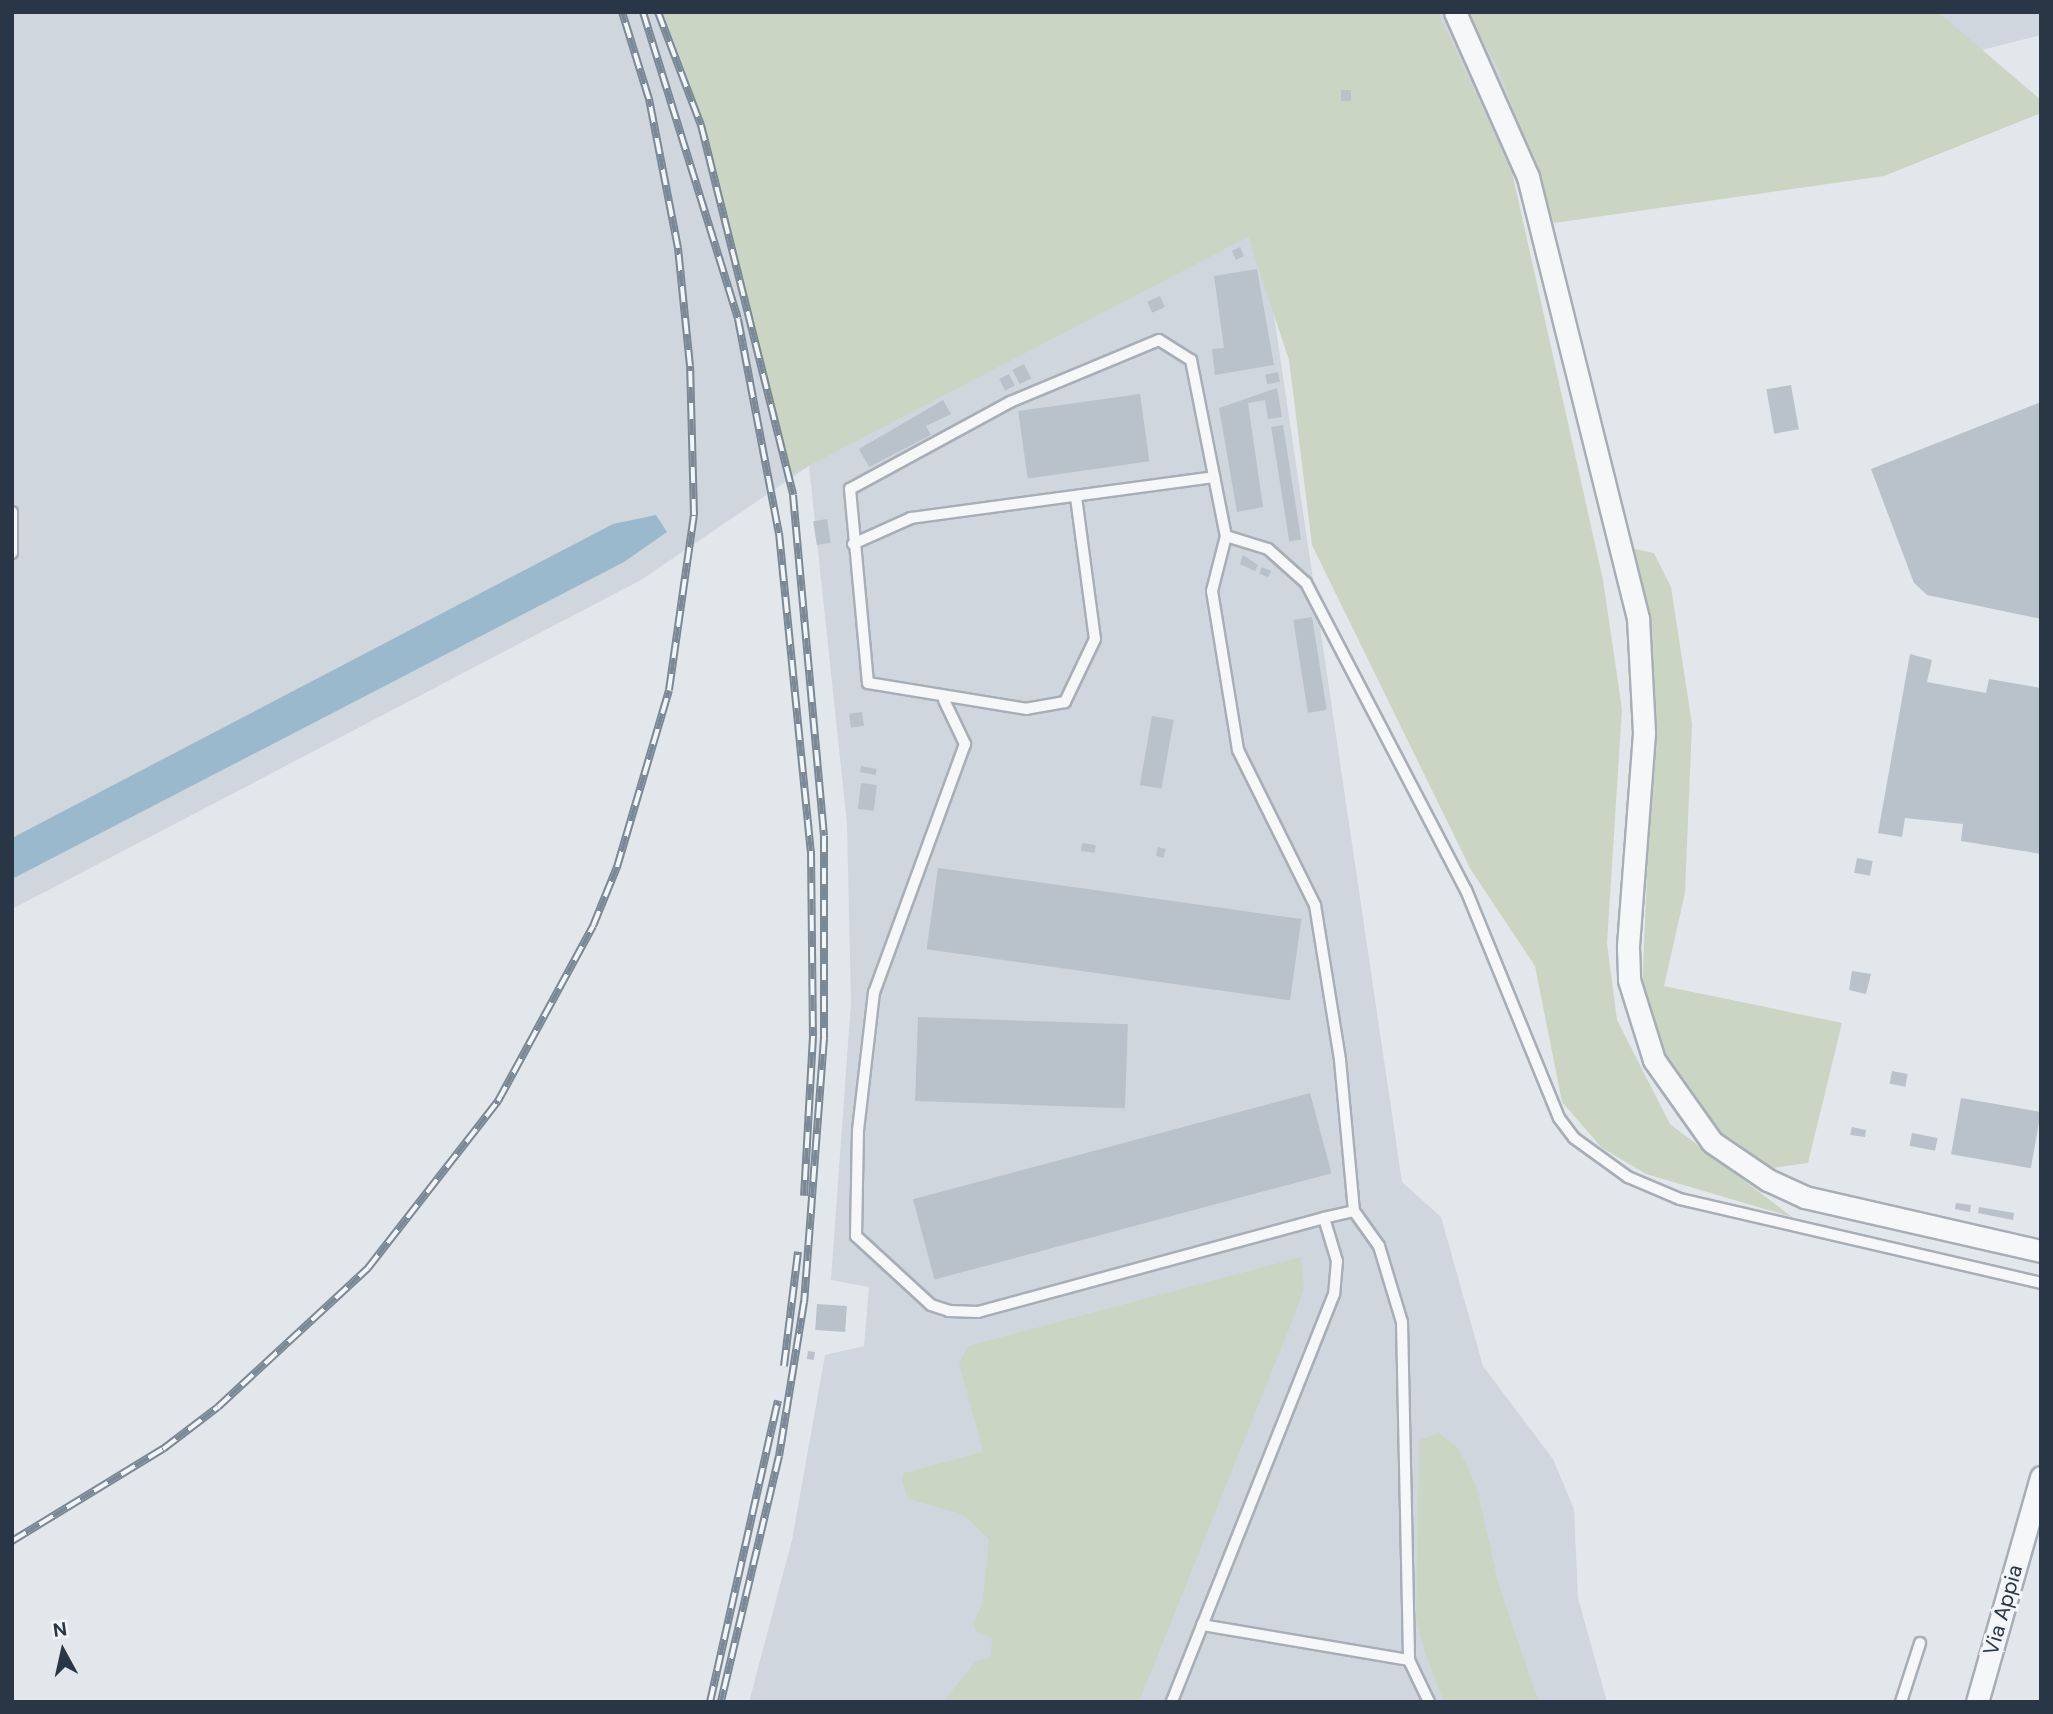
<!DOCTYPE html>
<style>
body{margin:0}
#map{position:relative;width:2053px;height:1714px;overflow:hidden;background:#e2e7eb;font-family:"DM Sans",sans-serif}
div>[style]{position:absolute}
.built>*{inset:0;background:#d0d6de}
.green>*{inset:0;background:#cad6c3}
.water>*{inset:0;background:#9bb9cd}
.building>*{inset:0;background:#b9c1ca;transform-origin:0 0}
.roads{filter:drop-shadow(2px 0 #a7aeb6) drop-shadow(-2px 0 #a7aeb6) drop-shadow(0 2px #a7aeb6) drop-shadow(0 -2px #a7aeb6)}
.service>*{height:10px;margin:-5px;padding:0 5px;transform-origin:5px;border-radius:5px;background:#f5f7f9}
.minor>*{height:21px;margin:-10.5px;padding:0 10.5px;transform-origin:10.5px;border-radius:10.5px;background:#f5f7f9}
.rail>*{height:8px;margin-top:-4px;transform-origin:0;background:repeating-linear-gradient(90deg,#f2f6f8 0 16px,#7b8896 0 32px);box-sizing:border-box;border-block:2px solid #7b8896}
span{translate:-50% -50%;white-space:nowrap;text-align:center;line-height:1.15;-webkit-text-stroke:6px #f2f6f8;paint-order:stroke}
.street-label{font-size:21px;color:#293645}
.frame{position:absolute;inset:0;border:14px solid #293645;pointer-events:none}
.north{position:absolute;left:28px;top:1616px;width:70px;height:70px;-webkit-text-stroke:5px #f2f6f8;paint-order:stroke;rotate:352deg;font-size:19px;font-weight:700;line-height:28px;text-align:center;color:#293645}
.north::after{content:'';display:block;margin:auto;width:24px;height:32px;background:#293645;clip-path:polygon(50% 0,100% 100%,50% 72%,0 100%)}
</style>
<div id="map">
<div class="built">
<div style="clip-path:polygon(12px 12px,2041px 12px,2041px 35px,1248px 237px,1272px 302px,1402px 1182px,1441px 1217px,1483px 1366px,1553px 1459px,1574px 1509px,1578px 1598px,1607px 1702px,749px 1702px,792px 1540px,825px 1355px,864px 1346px,869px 1287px,831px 1280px,851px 1002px,847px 824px,809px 466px,641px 580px,12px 909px)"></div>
</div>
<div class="green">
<div style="clip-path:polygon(663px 12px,1438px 12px,1512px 172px,1603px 580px,1622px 709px,1607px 943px,1617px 1020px,1670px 1124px,1792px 1217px,1646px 1174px,1602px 1148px,1562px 1102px,1535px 966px,1471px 870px,1312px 545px,1289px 360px,1248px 237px,791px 475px,690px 83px)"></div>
<div style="clip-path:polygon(1466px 12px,1938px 12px,2041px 100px,2041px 113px,1884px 176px,1554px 223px,1499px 70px)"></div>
<div style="clip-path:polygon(1630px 548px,1654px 553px,1671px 587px,1692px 724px,1685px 893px,1664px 986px,1842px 1023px,1808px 1163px,1772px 1168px,1715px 1128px,1668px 1065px,1642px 992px,1655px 686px)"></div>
<div style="clip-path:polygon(1301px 1257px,1304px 1288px,1293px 1319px,1139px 1702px,943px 1702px,975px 1662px,991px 1657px,992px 1638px,976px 1632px,973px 1623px,982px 1605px,989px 1539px,962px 1514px,908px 1499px,902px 1481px,904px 1473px,983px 1452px,959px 1363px,968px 1346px)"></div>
<div style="clip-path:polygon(1439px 1433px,1459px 1449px,1477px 1488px,1499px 1586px,1539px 1702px,1444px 1702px,1425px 1653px,1416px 1619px,1419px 1440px)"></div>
</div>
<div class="water">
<div style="clip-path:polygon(656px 515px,667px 532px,624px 562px,12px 879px,12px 838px,613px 524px)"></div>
</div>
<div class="building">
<div style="left:1341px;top:90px;width:10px;height:11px"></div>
<div style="left:1240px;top:247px;width:10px;height:9px;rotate:66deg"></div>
<div style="clip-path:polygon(1257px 269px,1274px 365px,1215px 375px,1212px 349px,1224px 348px,1214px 276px)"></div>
<div style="left:1160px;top:296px;width:12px;height:14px;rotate:66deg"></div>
<div style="left:1024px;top:364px;width:16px;height:13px;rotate:63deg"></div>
<div style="left:1278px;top:372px;width:10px;height:13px;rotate:79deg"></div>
<div style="left:1009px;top:374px;width:13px;height:11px;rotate:63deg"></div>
<div style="left:1791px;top:385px;width:45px;height:25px;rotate:80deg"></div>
<div style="clip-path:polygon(1277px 388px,1282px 417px,1268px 419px,1265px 400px,1248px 403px,1263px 507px,1237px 512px,1219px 408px)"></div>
<div style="left:1140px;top:394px;width:68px;height:123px;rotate:82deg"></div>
<div style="clip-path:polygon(943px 400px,951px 414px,926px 426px,931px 435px,869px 467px,859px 449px)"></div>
<div style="clip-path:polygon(2041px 402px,2041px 619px,1927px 595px,1914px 583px,1871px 469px)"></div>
<div style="left:1283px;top:425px;width:116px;height:12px;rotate:81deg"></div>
<div style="left:827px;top:519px;width:24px;height:14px;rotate:81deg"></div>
<div style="clip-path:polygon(1243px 555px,1258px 565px,1255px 571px,1240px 564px)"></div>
<div style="left:1262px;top:567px;width:10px;height:7px;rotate:24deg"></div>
<div style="left:1312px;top:617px;width:94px;height:19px;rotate:81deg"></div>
<div style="clip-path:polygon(1910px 654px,1932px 660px,1927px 682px,1986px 693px,1989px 679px,2041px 688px,2041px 854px,1961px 841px,1963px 824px,1905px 818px,1902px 837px,1878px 833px)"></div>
<div style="left:862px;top:712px;width:14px;height:13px;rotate:82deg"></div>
<div style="left:1152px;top:716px;width:22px;height:70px;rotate:10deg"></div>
<div style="left:861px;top:766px;width:16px;height:6px;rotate:11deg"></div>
<div style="left:861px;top:783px;width:16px;height:26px;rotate:7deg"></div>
<div style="left:1082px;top:843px;width:14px;height:8px;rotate:8deg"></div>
<div style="left:1158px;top:847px;width:8px;height:9px;rotate:14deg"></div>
<div style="left:1857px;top:858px;width:16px;height:15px;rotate:11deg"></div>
<div style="left:938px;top:868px;width:367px;height:82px;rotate:8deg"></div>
<div style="clip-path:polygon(1852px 971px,1871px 974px,1866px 994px,1849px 990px)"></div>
<div style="left:918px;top:1017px;width:210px;height:84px;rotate:2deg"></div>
<div style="left:1892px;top:1071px;width:16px;height:13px;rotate:11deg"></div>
<div style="left:1310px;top:1093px;width:83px;height:411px;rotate:75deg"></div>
<div style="left:1961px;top:1098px;width:81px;height:57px;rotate:10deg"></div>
<div style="clip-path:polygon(1852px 1127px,1866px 1130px,1865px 1137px,1850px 1135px)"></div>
<div style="left:1912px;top:1133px;width:26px;height:13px;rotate:11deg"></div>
<div style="clip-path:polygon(1956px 1203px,1971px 1205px,1970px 1212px,1955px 1209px)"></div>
<div style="clip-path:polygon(1979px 1207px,2014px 1213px,2013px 1220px,1978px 1213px)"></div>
<div style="left:817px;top:1304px;width:30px;height:26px;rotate:4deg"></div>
<div style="left:808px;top:1351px;width:7px;height:8px;rotate:8deg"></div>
</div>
<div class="roads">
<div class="service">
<div style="left:1076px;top:497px;width:143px;rotate:82.4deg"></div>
<div style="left:1095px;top:639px;width:70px;rotate:115.5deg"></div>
<div style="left:1065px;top:702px;width:39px;rotate:170deg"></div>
<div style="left:1027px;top:709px;width:161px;rotate:-170.7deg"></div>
<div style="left:868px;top:683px;width:195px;rotate:-95.3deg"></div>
<div style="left:850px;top:489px;width:182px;rotate:-28.5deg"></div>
<div style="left:1010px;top:402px;width:161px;rotate:-22.6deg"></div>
<div style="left:1159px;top:340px;width:38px;rotate:32deg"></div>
<div style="left:1191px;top:360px;width:179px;rotate:78.8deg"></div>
<div style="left:1226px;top:536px;width:57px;rotate:104.3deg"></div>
<div style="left:1212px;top:591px;width:161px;rotate:80.7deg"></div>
<div style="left:1238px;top:750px;width:173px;rotate:63.6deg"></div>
<div style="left:1315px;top:905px;width:157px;rotate:80.8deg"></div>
<div style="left:1340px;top:1060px;width:152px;rotate:84.7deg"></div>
<div style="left:1354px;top:1211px;width:31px;rotate:167deg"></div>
<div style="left:12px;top:512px;width:41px;rotate:90deg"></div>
<div style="left:1226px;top:536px;width:44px;rotate:17.2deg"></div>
<div style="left:1268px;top:549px;width:51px;rotate:41.8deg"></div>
<div style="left:1306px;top:583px;width:346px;rotate:62.5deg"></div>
<div style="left:1466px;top:890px;width:246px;rotate:67.8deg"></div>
<div style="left:1559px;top:1118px;width:25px;rotate:53deg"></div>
<div style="left:1574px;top:1138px;width:67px;rotate:35.8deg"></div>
<div style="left:1628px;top:1177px;width:56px;rotate:22.9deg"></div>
<div style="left:1680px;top:1199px;width:371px;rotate:13.1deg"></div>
<div style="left:853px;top:544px;width:64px;rotate:-24.1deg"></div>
<div style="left:911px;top:518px;width:306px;rotate:-7.7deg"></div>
<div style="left:944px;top:700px;width:49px;rotate:64.5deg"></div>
<div style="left:965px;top:744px;width:264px;rotate:110.1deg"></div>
<div style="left:874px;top:992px;width:140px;rotate:96.6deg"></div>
<div style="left:858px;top:1131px;width:105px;rotate:91.1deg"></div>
<div style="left:856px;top:1236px;width:102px;rotate:42.6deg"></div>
<div style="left:931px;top:1305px;width:19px;rotate:18deg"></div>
<div style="left:949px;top:1311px;width:29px;rotate:2deg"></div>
<div style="left:978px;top:1312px;width:359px;rotate:-15.2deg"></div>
<div style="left:1324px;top:1218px;width:45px;rotate:73.2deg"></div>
<div style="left:1337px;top:1261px;width:33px;rotate:95deg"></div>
<div style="left:1334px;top:1294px;width:439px;rotate:111.7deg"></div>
<div style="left:1354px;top:1211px;width:43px;rotate:54.5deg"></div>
<div style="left:1379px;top:1246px;width:79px;rotate:73.2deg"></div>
<div style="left:1402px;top:1322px;width:338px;rotate:88.8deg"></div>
<div style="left:1409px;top:1660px;width:47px;rotate:64.5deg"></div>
<div style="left:1202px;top:1625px;width:210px;rotate:9.6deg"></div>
<div style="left:1901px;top:1702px;width:62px;rotate:-72.1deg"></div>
</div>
<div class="minor">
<div style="left:1455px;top:12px;width:180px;rotate:66.1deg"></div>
<div style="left:1528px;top:177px;width:455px;rotate:76deg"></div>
<div style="left:1638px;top:618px;width:115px;rotate:87deg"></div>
<div style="left:1644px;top:733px;width:215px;rotate:94.3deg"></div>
<div style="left:1628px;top:947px;width:33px;rotate:88deg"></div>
<div style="left:1629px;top:980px;width:84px;rotate:72.6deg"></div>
<div style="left:1654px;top:1060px;width:100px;rotate:54.7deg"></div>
<div style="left:1712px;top:1142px;width:68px;rotate:34.2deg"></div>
<div style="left:1768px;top:1180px;width:41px;rotate:24.7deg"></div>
<div style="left:1805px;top:1197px;width:242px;rotate:12.9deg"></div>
<div style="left:1977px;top:1702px;width:234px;rotate:-74.1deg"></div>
</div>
</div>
<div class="rail">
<div style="left:643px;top:12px;width:321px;rotate:72.8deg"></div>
<div style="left:738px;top:319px;width:218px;rotate:79.2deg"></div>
<div style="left:779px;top:533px;width:320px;rotate:84.3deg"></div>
<div style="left:811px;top:851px;width:185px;rotate:89.4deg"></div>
<div style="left:813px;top:1036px;width:160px;rotate:93.2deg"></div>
<div style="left:658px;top:12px;width:121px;rotate:69.2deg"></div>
<div style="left:701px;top:125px;width:381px;rotate:76deg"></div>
<div style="left:793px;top:495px;width:342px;rotate:84.8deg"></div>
<div style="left:824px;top:836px;width:202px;rotate:90deg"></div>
<div style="left:824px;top:1038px;width:265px;rotate:94.3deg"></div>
<div style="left:804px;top:1302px;width:156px;rotate:99.2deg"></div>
<div style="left:779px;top:1456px;width:253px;rotate:103.3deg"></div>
<div style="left:784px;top:1366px;width:115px;rotate:-83deg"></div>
<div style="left:12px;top:1541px;width:177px;rotate:-31.4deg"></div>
<div style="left:163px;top:1449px;width:69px;rotate:-37.4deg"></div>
<div style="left:218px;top:1407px;width:205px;rotate:-42.8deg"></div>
<div style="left:368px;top:1268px;width:212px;rotate:-52.1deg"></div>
<div style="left:498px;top:1101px;width:199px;rotate:-61.5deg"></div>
<div style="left:593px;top:926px;width:64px;rotate:-67.9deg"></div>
<div style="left:617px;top:867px;width:184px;rotate:-73.6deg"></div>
<div style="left:669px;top:690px;width:177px;rotate:-81.9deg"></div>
<div style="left:694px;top:515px;width:149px;rotate:-91.5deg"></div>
<div style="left:690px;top:366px;width:119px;rotate:-95.8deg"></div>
<div style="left:678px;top:248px;width:152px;rotate:-101deg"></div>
<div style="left:649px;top:99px;width:91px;rotate:-107.2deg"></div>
<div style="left:710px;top:1702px;width:309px;rotate:-77.3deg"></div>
</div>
<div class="street-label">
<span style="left:2003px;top:1610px;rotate:-74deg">Via Appia</span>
</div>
<div class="frame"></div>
<div class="north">N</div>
</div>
